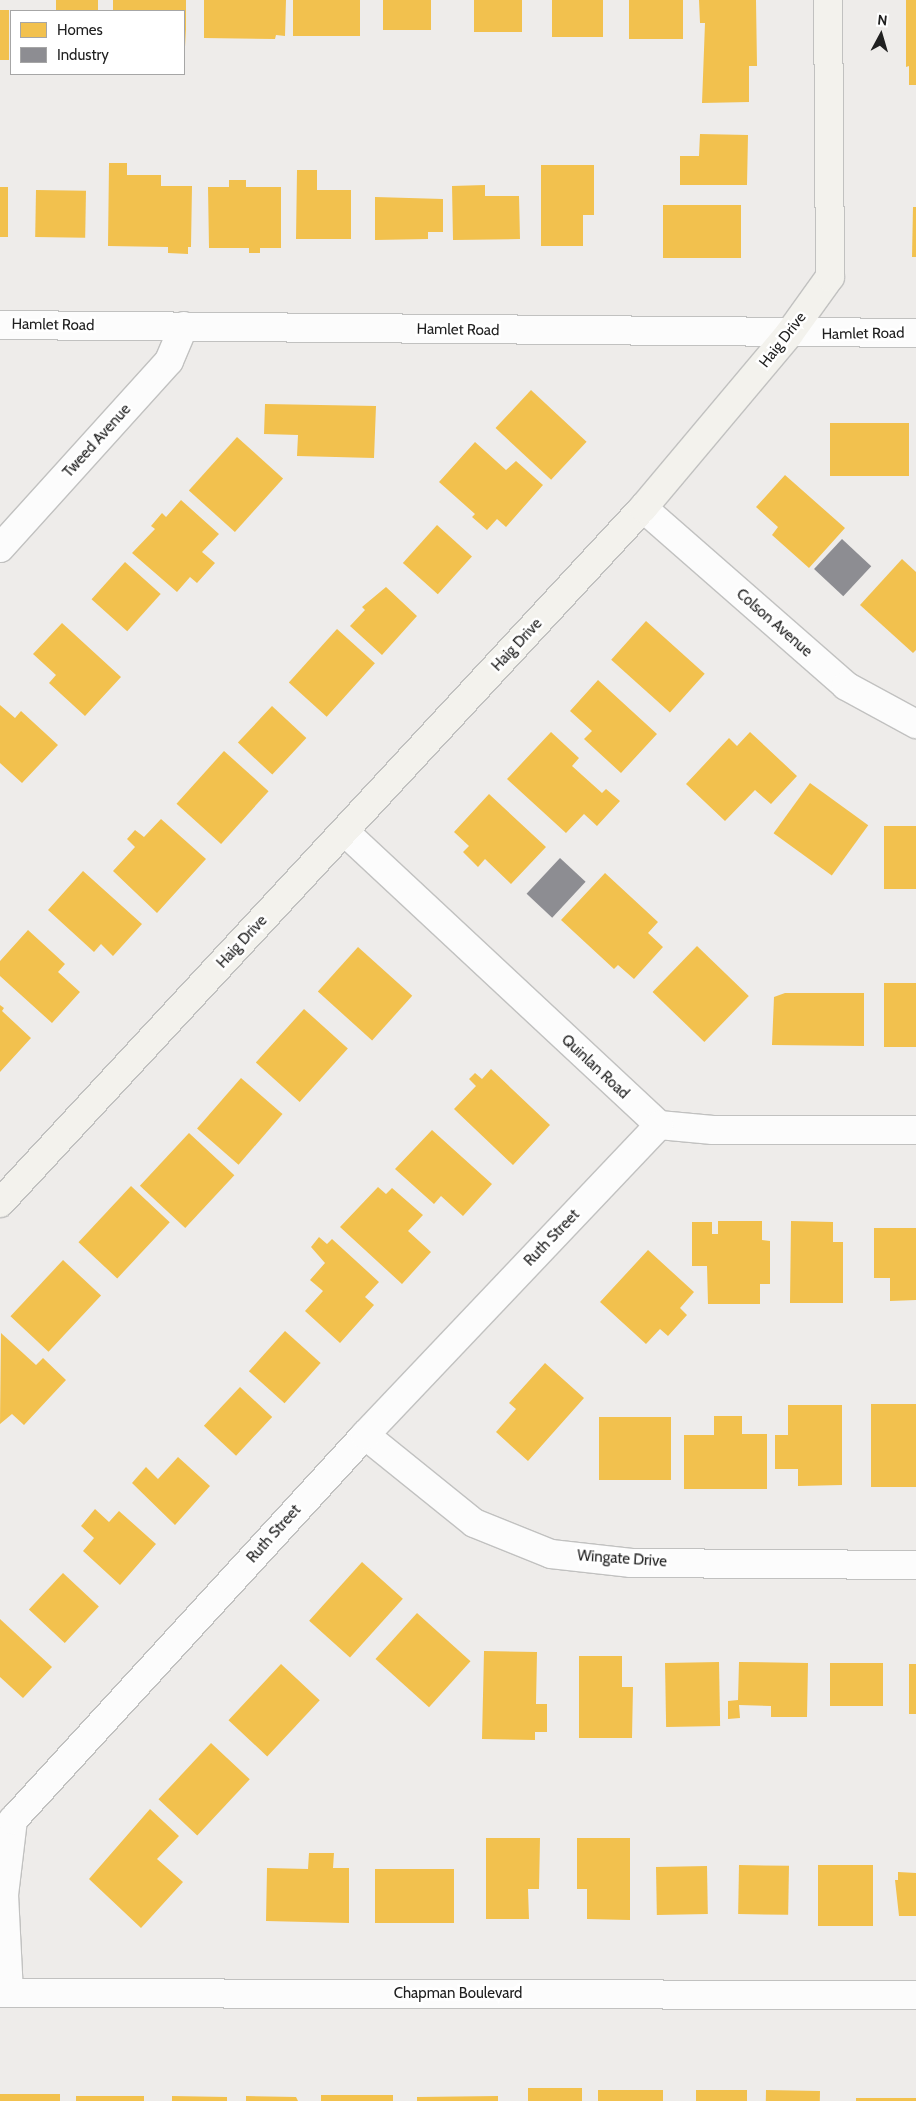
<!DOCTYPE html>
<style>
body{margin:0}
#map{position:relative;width:916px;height:2101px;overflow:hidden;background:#eeecea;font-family:Cabin,sans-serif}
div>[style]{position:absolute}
.homes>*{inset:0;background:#f2c14e;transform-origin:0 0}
.industry>*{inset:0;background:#8d8d92;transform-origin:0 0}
.roads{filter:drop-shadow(1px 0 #c1c1c0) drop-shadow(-1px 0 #c1c1c0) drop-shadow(0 1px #c1c1c0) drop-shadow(0 -1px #c1c1c0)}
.street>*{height:28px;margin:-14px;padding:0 14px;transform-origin:14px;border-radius:14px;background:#fcfcfc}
.secondary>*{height:28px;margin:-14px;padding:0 14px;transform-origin:14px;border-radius:14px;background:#f3f2ed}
span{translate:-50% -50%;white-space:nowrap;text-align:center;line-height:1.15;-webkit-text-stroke:5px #fff;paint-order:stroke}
.street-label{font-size:15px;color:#202020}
.legend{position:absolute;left:10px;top:10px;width:175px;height:65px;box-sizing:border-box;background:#fff;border:1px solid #a6a6a6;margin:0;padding:6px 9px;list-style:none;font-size:15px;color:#202020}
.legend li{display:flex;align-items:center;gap:10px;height:25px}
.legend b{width:25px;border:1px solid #a6a6a6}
.north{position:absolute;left:856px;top:10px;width:50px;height:50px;-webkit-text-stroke:4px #fff;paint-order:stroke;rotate:6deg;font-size:14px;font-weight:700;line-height:20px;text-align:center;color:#202020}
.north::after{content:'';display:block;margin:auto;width:18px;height:22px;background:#202020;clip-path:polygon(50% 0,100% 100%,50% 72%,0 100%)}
</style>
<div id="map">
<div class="homes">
<div style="left:56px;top:0;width:42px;height:11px"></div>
<div style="clip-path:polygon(113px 0,186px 0,186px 47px,184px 11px,113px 11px)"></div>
<div style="clip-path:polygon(204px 0,286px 0,285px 36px,276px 35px,275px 39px,204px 38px)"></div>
<div style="left:293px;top:0;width:67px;height:36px"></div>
<div style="left:383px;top:0;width:48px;height:30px"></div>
<div style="left:474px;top:0;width:48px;height:32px"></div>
<div style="left:552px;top:0;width:51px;height:37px"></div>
<div style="left:629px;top:0;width:54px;height:39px"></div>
<div style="clip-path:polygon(699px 0,756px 0,757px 66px,749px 66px,749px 102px,702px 103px,705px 23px,700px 23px)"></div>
<div style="clip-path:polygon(906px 0,916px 0,916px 85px,909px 85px,909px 66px,906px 67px)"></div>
<div style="left:0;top:10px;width:9px;height:50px"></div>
<div style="clip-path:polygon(700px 134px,748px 135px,747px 185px,680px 185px,680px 156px,699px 156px)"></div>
<div style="clip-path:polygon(109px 163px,127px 163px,127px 175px,161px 175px,161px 186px,192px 186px,191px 247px,188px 247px,188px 254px,168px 253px,168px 247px,108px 246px)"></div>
<div style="clip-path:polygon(541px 165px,594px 165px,594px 215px,583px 215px,583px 246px,541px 246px)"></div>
<div style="clip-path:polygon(297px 170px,317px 170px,317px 190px,351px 190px,351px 239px,296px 239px)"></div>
<div style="clip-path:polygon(229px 180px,246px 180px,246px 187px,281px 187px,281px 248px,260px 248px,260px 253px,249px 253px,249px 248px,209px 248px,208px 187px,229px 187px)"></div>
<div style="clip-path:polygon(485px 185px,485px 196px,519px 196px,520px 239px,453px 240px,452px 186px)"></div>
<div style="left:0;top:187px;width:8px;height:50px"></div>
<div style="left:36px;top:190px;width:50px;height:47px;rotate:1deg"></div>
<div style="clip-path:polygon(375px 197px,443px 199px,443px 232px,428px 232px,428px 239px,375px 240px)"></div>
<div style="left:663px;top:205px;width:78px;height:53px"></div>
<div style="clip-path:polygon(913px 207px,916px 207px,916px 257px,912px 257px)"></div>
<div style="left:531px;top:390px;width:76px;height:52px;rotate:43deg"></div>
<div style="clip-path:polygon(265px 404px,376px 406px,374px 458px,297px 456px,298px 435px,264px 434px)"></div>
<div style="left:830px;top:423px;width:79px;height:53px"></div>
<div style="left:237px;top:437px;width:62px;height:72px;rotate:42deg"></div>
<div style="clip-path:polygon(475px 442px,506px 470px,516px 461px,543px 485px,506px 527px,497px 519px,487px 530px,472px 517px,475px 514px,439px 482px)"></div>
<div style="clip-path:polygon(785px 475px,845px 528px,809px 568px,772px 535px,778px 527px,756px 507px)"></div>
<div style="clip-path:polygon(181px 500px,219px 534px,202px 552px,215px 563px,197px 583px,190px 577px,177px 592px,132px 553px,155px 529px,151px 526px,162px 513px,166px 517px)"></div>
<div style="left:437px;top:525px;width:47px;height:51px;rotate:42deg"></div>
<div style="clip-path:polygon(902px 559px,916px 572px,916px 650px,913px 653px,860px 605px)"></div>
<div style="left:125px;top:562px;width:48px;height:50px;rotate:42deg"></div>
<div style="clip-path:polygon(386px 587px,417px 616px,382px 655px,350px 626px,365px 610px,362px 607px)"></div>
<div style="left:646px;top:621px;width:79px;height:52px;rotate:42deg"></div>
<div style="clip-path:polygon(62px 623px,121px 677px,85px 716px,49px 683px,56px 675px,33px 654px)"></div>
<div style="left:337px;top:629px;width:51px;height:72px;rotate:42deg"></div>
<div style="clip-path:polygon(598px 680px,657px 734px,621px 773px,584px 739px,592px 731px,570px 711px)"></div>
<div style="clip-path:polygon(0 705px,15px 718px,21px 711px,58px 745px,22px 783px,0 763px)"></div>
<div style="left:272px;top:706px;width:47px;height:50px;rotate:43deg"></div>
<div style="clip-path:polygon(551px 732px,579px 758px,572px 766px,602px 793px,606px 789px,620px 801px,597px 826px,584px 814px,566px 833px,507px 779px)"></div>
<div style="clip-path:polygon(750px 732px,797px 776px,771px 804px,755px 790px,725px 821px,686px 784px,729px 738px,737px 746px)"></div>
<div style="left:224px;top:751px;width:60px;height:71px;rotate:42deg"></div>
<div style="left:810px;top:783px;width:72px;height:62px;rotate:36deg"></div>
<div style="clip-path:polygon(489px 794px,546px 847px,511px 884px,485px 859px,478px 867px,463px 852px,469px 846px,454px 832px)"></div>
<div style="clip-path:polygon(161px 819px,206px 859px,157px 913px,113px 871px,135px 847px,127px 839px,135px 830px,144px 837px)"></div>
<div style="left:884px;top:826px;width:32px;height:63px"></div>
<div style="clip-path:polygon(83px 871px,142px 924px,113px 956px,101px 944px,94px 952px,48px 910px)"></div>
<div style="clip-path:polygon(605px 873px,658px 922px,648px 933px,663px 947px,634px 979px,618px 965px,614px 969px,561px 920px)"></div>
<div style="clip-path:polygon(28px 930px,65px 964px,58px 972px,80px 992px,52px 1023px,0 976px,0 961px)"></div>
<div style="left:697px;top:946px;width:72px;height:64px;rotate:44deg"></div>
<div style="left:358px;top:947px;width:73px;height:60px;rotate:42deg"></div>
<div style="left:884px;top:983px;width:32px;height:64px"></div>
<div style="clip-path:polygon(785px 993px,864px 993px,864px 1046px,772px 1045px,774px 997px)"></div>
<div style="clip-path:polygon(0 1005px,4px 1008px,2px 1011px,31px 1038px,0 1072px)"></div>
<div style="left:304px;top:1009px;width:59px;height:72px;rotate:42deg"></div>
<div style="clip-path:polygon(491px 1069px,550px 1125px,513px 1165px,454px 1109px,476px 1086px,469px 1079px,475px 1073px,482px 1079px)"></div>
<div style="left:241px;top:1078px;width:55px;height:67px;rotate:41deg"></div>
<div style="clip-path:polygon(432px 1130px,492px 1184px,463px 1216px,441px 1196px,434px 1204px,395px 1169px)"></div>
<div style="left:189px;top:1133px;width:62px;height:72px;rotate:43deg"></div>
<div style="left:131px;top:1186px;width:53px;height:77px;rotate:43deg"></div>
<div style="clip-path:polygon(378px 1187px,386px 1194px,392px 1188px,423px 1215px,408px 1231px,431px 1252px,402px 1284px,340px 1227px)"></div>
<div style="clip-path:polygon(718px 1221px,762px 1221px,762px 1240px,770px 1241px,770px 1284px,760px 1284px,760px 1304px,708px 1304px,707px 1266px,692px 1266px,692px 1222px,712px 1222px,712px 1234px,718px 1234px)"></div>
<div style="clip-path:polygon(791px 1221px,833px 1222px,833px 1242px,843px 1242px,843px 1303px,790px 1303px)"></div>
<div style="clip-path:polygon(874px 1228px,916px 1228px,916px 1300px,890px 1301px,890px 1278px,874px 1278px)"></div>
<div style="clip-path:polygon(319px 1237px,327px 1244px,332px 1239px,379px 1282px,365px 1297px,374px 1305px,340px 1343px,305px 1311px,323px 1291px,310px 1280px,325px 1263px,311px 1247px)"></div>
<div style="clip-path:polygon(648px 1250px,694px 1292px,680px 1308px,687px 1315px,668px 1336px,660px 1329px,646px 1344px,600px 1302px)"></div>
<div style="left:63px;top:1260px;width:52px;height:77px;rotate:43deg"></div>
<div style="left:285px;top:1331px;width:48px;height:54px;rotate:42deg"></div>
<div style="clip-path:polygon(1px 1333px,36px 1365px,43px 1358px,66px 1380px,24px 1425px,12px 1414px,0 1424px)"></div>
<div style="clip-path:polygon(545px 1363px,584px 1398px,528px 1461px,496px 1432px,516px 1409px,509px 1403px)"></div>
<div style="left:240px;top:1387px;width:44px;height:53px;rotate:43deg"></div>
<div style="left:871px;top:1404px;width:45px;height:83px"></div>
<div style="clip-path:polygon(788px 1405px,842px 1405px,842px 1485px,798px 1486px,798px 1469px,775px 1469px,775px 1435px,788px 1435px)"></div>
<div style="clip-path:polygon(714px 1416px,742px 1416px,742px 1434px,767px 1434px,767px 1489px,684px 1489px,684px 1435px,714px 1435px)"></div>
<div style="left:599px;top:1417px;width:72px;height:63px"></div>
<div style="clip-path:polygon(178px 1457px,210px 1486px,175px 1525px,132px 1483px,146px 1467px,158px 1479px)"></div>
<div style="clip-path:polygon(95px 1509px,109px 1522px,119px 1511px,156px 1544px,120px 1585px,83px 1551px,94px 1538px,81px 1526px)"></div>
<div style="left:362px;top:1562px;width:55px;height:79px;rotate:42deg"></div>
<div style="left:63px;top:1573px;width:49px;height:50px;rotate:43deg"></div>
<div style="left:417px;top:1613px;width:72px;height:62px;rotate:42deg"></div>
<div style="clip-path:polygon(0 1619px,52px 1667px,23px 1698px,0 1677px)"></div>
<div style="clip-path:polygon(484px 1651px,537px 1652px,536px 1704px,547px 1704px,547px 1732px,535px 1732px,535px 1740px,482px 1739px)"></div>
<div style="clip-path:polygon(579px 1656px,622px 1656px,622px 1687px,633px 1687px,632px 1738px,579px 1738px)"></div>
<div style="left:719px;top:1662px;width:64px;height:54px;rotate:89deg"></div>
<div style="clip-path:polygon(739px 1662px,808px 1663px,807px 1717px,771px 1717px,771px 1706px,739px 1705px,740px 1718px,728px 1719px,728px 1701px,738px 1700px)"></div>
<div style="left:830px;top:1663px;width:53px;height:43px"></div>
<div style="left:281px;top:1664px;width:53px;height:77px;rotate:43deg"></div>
<div style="left:909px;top:1664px;width:7px;height:50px"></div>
<div style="left:211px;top:1743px;width:53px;height:77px;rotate:43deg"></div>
<div style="clip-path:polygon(150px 1809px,179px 1836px,157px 1859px,183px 1882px,141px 1928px,89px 1879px)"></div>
<div style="clip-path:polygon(486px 1838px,540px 1838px,539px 1889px,528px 1889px,529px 1919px,486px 1919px)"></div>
<div style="clip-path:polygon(577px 1838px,630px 1838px,630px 1920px,587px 1919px,587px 1889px,577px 1889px)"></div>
<div style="clip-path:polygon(309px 1853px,334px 1853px,333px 1868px,349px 1868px,349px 1923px,266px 1921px,267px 1868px,308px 1869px)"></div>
<div style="left:739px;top:1865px;width:50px;height:49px;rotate:1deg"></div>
<div style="left:818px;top:1865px;width:55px;height:61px"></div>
<div style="left:707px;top:1866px;width:48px;height:51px;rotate:89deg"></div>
<div style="left:375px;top:1869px;width:79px;height:54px"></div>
<div style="clip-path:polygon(898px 1872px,916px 1873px,916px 1916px,899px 1916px,895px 1880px,898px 1880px)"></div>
<div style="left:582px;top:2088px;width:13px;height:54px;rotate:90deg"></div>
<div style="left:598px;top:2090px;width:65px;height:11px"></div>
<div style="left:696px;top:2090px;width:51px;height:11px"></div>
<div style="left:766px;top:2090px;width:54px;height:11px;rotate:1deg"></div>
<div style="left:0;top:2094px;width:60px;height:7px"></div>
<div style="left:321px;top:2095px;width:72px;height:6px"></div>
<div style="left:76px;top:2096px;width:68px;height:5px"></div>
<div style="clip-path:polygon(172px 2096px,227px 2097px,227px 2101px,172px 2101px)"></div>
<div style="clip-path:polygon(246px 2096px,296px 2097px,298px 2101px,246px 2101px)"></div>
<div style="clip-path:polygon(498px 2096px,498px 2101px,417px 2101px,417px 2097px)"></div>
<div style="left:856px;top:2098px;width:60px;height:3px"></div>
</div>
<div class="industry">
<div style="left:842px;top:539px;width:40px;height:41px;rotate:43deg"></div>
<div style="left:560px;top:858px;width:35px;height:49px;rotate:43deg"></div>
</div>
<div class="roads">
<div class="street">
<div style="left:0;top:325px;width:916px;rotate:0.5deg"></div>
<div style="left:643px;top:508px;width:270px;rotate:41.2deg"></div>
<div style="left:846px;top:686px;width:80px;rotate:28.5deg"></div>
<div style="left:0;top:548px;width:252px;rotate:-47.9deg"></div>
<div style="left:169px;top:361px;width:38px;rotate:-67deg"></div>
<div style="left:345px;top:832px;width:429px;rotate:43deg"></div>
<div style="left:659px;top:1125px;width:54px;rotate:5.3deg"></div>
<div style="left:713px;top:1130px;width:203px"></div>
<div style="left:365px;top:1435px;width:140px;rotate:38.9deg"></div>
<div style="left:474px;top:1523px;width:83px;rotate:21.9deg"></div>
<div style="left:551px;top:1554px;width:81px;rotate:6.4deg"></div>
<div style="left:631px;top:1563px;width:285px;rotate:0.4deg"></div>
<div style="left:0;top:1993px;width:916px;rotate:0.13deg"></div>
<div style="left:9px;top:1993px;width:98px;rotate:-92.9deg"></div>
<div style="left:4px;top:1895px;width:76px;rotate:-83.2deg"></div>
<div style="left:13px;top:1820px;width:522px;rotate:-47.56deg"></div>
<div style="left:365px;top:1435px;width:427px;rotate:-46.5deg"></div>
</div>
<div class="secondary">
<div style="left:0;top:1203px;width:947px;rotate:-47.23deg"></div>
<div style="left:643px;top:508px;width:227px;rotate:-50deg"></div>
<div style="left:789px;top:334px;width:70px;rotate:-54.3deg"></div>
<div style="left:830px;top:277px;width:277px;rotate:-90.4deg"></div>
</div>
</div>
<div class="street-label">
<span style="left:53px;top:325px;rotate:1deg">Hamlet Road</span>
<span style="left:458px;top:330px;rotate:1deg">Hamlet Road</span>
<span style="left:863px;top:334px;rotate:-1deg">Hamlet Road</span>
<span style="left:783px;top:340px;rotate:-52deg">Haig Drive</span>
<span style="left:97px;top:441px;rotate:-48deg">Tweed Avenue</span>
<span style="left:774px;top:623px;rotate:41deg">Colson Avenue</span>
<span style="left:517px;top:645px;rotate:-47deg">Haig Drive</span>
<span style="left:242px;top:942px;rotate:-47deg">Haig Drive</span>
<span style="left:595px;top:1067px;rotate:43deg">Quinlan Road</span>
<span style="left:552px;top:1238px;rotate:-46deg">Ruth Street</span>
<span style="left:274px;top:1534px;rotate:-48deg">Ruth Street</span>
<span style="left:622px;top:1559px;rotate:4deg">Wingate Drive</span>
<span style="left:458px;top:1994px">Chapman Boulevard</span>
</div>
<ul class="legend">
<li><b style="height:14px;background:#f2c14e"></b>Homes</li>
<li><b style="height:14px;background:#8d8d92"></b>Industry</li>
</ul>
<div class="north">N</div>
</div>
